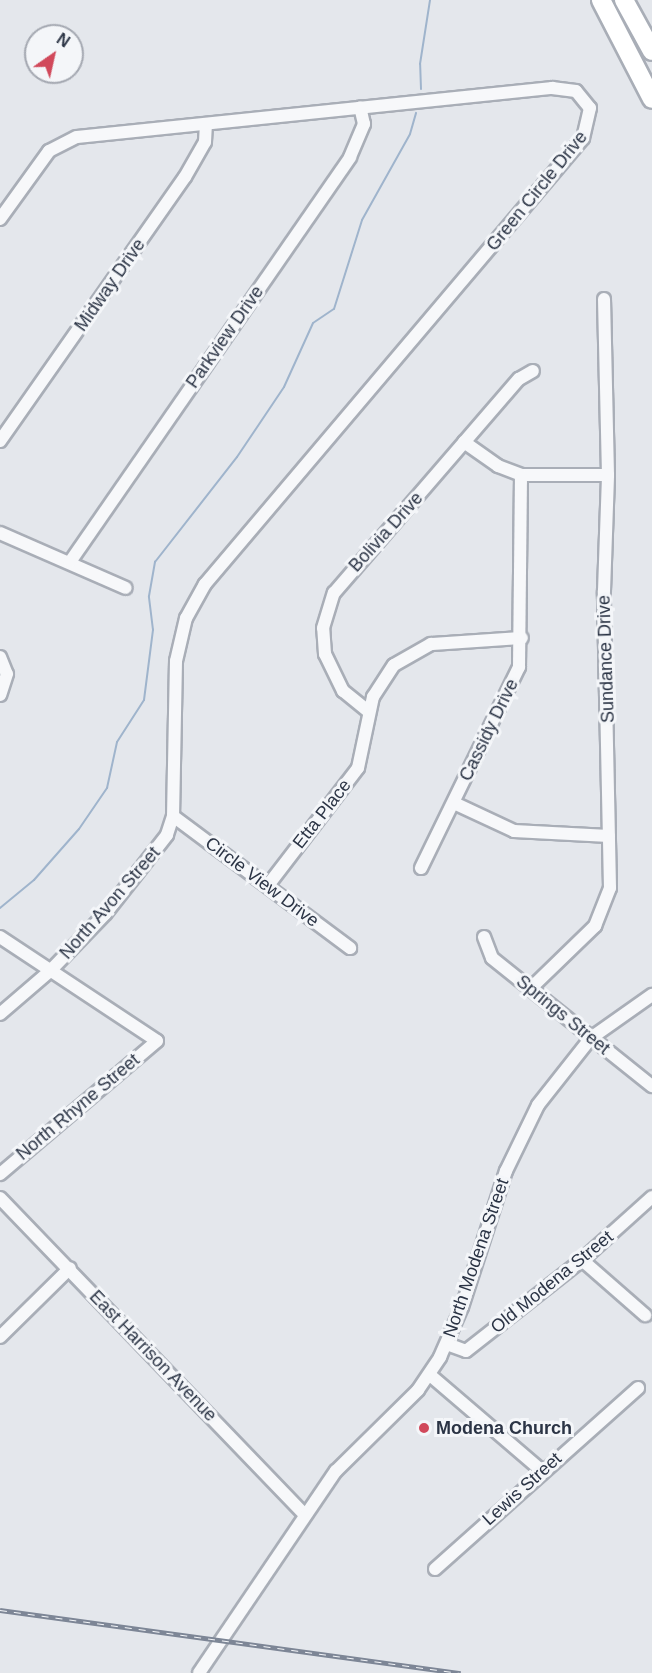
<!DOCTYPE html>
<style>
body{margin:0}
#map{position:relative;width:652px;height:1673px;overflow:hidden;background:#e4e7ec;font-family:Helvetica,sans-serif}
div>[style]{position:absolute}
.stream>*{height:2px;margin:-1px;padding:0 1px;transform-origin:1px;border-radius:1px;background:#9fb4cc}
.roads{filter:drop-shadow(2px 0 #a9aeb7) drop-shadow(-2px 0 #a9aeb7) drop-shadow(0 2px #a9aeb7) drop-shadow(0 -2px #a9aeb7)}
.minor>*{height:12px;margin:-6px;padding:0 6px;transform-origin:6px;border-radius:6px;background:#f7f8fa}
.highway>*{height:18px;margin:-9px;padding:0 9px;transform-origin:9px;border-radius:9px;background:#fff}
.rail>*{height:4.5px;margin-top:-2.25px;transform-origin:0;background:repeating-linear-gradient(90deg,#f4f6f9 0 7px,#7d8696 0 14px);box-sizing:border-box;border-block:2px solid #7d8696}
.dots>*{width:16px;height:16px;translate:-50% -50%;box-sizing:border-box;border:3px solid #f4f6f9;border-radius:50%}
span{translate:-50% -50%;white-space:nowrap;text-align:center;line-height:1.15;-webkit-text-stroke:6px #f4f6f9;paint-order:stroke}
.street-label{font-size:18px;color:#2b3445}
.poi-label{font-size:18px;color:#2b3445;font-weight:700}
.left{translate:0 -50%;text-align:left}
.north{position:absolute;left:24px;top:24px;width:60px;height:60px;box-sizing:border-box;background:#f4f6f9;border:2px solid #a4a8b1;border-radius:50%;rotate:34deg;font-size:16px;font-weight:700;line-height:24px;text-align:center;color:#2b3445}
.north::after{content:'';display:block;margin:auto;width:21px;height:27px;background:#d1495b;clip-path:polygon(50% 0,100% 100%,50% 72%,0 100%)}
</style>
<div id="map">
<div class="stream">
<div style="left:421px;top:89px;width:25px;rotate:-92deg"></div>
<div style="left:420px;top:64px;width:65px;rotate:-81.1deg"></div>
<div style="left:0;top:908px;width:44px;rotate:-39.5deg"></div>
<div style="left:34px;top:880px;width:68px;rotate:-48.6deg"></div>
<div style="left:79px;top:829px;width:50px;rotate:-55.7deg"></div>
<div style="left:107px;top:788px;width:47px;rotate:-77.7deg"></div>
<div style="left:117px;top:742px;width:50px;rotate:-57.3deg"></div>
<div style="left:144px;top:700px;width:71px;rotate:-82.7deg"></div>
<div style="left:153px;top:630px;width:34px;rotate:-97deg"></div>
<div style="left:149px;top:596px;width:35px;rotate:-80deg"></div>
<div style="left:155px;top:562px;width:133px;rotate:-52deg"></div>
<div style="left:237px;top:457px;width:84px;rotate:-56.1deg"></div>
<div style="left:284px;top:387px;width:70px;rotate:-65.6deg"></div>
<div style="left:313px;top:323px;width:25px;rotate:-34deg"></div>
<div style="left:334px;top:309px;width:93px;rotate:-72.5deg"></div>
<div style="left:362px;top:220px;width:98px;rotate:-60.8deg"></div>
<div style="left:410px;top:134px;width:22px;rotate:-74deg"></div>
</div>
<div class="roads">
<div class="minor">
<div style="left:0;top:219px;width:84px;rotate:-54.2deg"></div>
<div style="left:49px;top:151px;width:31px;rotate:-27deg"></div>
<div style="left:77px;top:137px;width:478px;rotate:-5.9deg"></div>
<div style="left:552px;top:88px;width:24px;rotate:7deg"></div>
<div style="left:576px;top:91px;width:22px;rotate:51deg"></div>
<div style="left:590px;top:108px;width:31px;rotate:103deg"></div>
<div style="left:583px;top:138px;width:585px;rotate:130.28deg"></div>
<div style="left:205px;top:584px;width:39px;rotate:119deg"></div>
<div style="left:186px;top:618px;width:44px;rotate:103.1deg"></div>
<div style="left:176px;top:661px;width:155px;rotate:91.1deg"></div>
<div style="left:173px;top:816px;width:20px;rotate:108deg"></div>
<div style="left:167px;top:835px;width:100px;rotate:128.1deg"></div>
<div style="left:105px;top:914px;width:79px;rotate:134deg"></div>
<div style="left:50px;top:971px;width:66px;rotate:139.3deg"></div>
<div style="left:0;top:441px;width:322px;rotate:-55deg"></div>
<div style="left:185px;top:177px;width:40px;rotate:-60.3deg"></div>
<div style="left:205px;top:142px;width:18px;rotate:-87deg"></div>
<div style="left:464px;top:442px;width:42px;rotate:35.2deg"></div>
<div style="left:498px;top:466px;width:25px;rotate:21deg"></div>
<div style="left:521px;top:475px;width:87px"></div>
<div style="left:0;top:533px;width:137px;rotate:23.6deg"></div>
<div style="left:70px;top:562px;width:492px;rotate:-55.3deg"></div>
<div style="left:350px;top:157px;width:36px;rotate:-67deg"></div>
<div style="left:364px;top:124px;width:17px;rotate:-103deg"></div>
<div style="left:0;top:657px;width:18px;rotate:68deg"></div>
<div style="left:7px;top:674px;width:22px;rotate:108deg"></div>
<div style="left:368px;top:711px;width:32px;rotate:-141deg"></div>
<div style="left:343px;top:691px;width:41px;rotate:-115.9deg"></div>
<div style="left:325px;top:654px;width:26px;rotate:-94deg"></div>
<div style="left:323px;top:628px;width:37px;rotate:-73deg"></div>
<div style="left:334px;top:593px;width:283px;rotate:-49.2deg"></div>
<div style="left:519px;top:379px;width:16px;rotate:-30deg"></div>
<div style="left:454px;top:803px;width:66px;rotate:25deg"></div>
<div style="left:514px;top:831px;width:95px;rotate:3deg"></div>
<div style="left:173px;top:816px;width:221px;rotate:36.7deg"></div>
<div style="left:421px;top:868px;width:224px;rotate:-64deg"></div>
<div style="left:519px;top:667px;width:192px;rotate:-89.4deg"></div>
<div style="left:269px;top:884px;width:146px;rotate:-52.5deg"></div>
<div style="left:358px;top:768px;width:73px;rotate:-78.1deg"></div>
<div style="left:373px;top:697px;width:38px;rotate:-57deg"></div>
<div style="left:394px;top:665px;width:43px;rotate:-29.6deg"></div>
<div style="left:431px;top:644px;width:91px;rotate:-3.8deg"></div>
<div style="left:0;top:937px;width:188px;rotate:33.5deg"></div>
<div style="left:157px;top:1041px;width:206px;rotate:139.7deg"></div>
<div style="left:484px;top:937px;width:22px;rotate:69deg"></div>
<div style="left:492px;top:958px;width:205px;rotate:38.7deg"></div>
<div style="left:530px;top:989px;width:91px;rotate:-44.1deg"></div>
<div style="left:595px;top:926px;width:41px;rotate:-68.5deg"></div>
<div style="left:610px;top:888px;width:297px;rotate:-91.2deg"></div>
<div style="left:604px;top:591px;width:116px;rotate:-88deg"></div>
<div style="left:608px;top:475px;width:176px;rotate:-91.3deg"></div>
<div style="left:0;top:1198px;width:440px;rotate:46.1deg"></div>
<div style="left:582px;top:1260px;width:84px;rotate:41.1deg"></div>
<div style="left:0;top:1337px;width:98px;rotate:-44.6deg"></div>
<div style="left:447px;top:1344px;width:20px;rotate:20deg"></div>
<div style="left:466px;top:1351px;width:147px;rotate:-38.1deg"></div>
<div style="left:582px;top:1260px;width:94px;rotate:-42deg"></div>
<div style="left:430px;top:1375px;width:148px;rotate:40.6deg"></div>
<div style="left:435px;top:1569px;width:272px;rotate:-41.7deg"></div>
<div style="left:199px;top:1673px;width:244px;rotate:-55.9deg"></div>
<div style="left:336px;top:1471px;width:115px;rotate:-44.6deg"></div>
<div style="left:418px;top:1390px;width:40px;rotate:-56deg"></div>
<div style="left:440px;top:1357px;width:55px;rotate:-66.3deg"></div>
<div style="left:462px;top:1307px;width:143px;rotate:-72.1deg"></div>
<div style="left:506px;top:1171px;width:73px;rotate:-64.1deg"></div>
<div style="left:538px;top:1105px;width:85px;rotate:-51.7deg"></div>
<div style="left:591px;top:1038px;width:75px;rotate:-35.2deg"></div>
</div>
<div class="highway">
<div style="left:601px;top:0;width:111px;rotate:62.7deg"></div>
<div style="left:624px;top:0;width:58px;rotate:61.2deg"></div>
</div>
</div>
<div class="rail">
<div style="left:0;top:1610px;width:465px;rotate:7.8deg"></div>
</div>
<div class="dots">
<div style="left:424px;top:1428px;background:#d1495b"></div>
</div>
<div class="street-label">
<span style="left:537px;top:191px;rotate:-51deg">Green Circle Drive</span>
<span style="left:110px;top:285px;rotate:-55deg">Midway Drive</span>
<span style="left:225px;top:337px;rotate:-55deg">Parkview Drive</span>
<span style="left:386px;top:532px;rotate:-48deg">Bolivia Drive</span>
<span style="left:606px;top:659px;rotate:-92deg">Sundance Drive</span>
<span style="left:489px;top:730px;rotate:-64deg">Cassidy Drive</span>
<span style="left:322px;top:814px;rotate:-52deg">Etta Place</span>
<span style="left:262px;top:882px;rotate:37deg">Circle View Drive</span>
<span style="left:110px;top:903px;rotate:-49deg">North Avon Street</span>
<span style="left:563px;top:1015px;rotate:39deg">Springs Street</span>
<span style="left:78px;top:1107px;rotate:-40deg">North Rhyne Street</span>
<span style="left:476px;top:1258px;rotate:-71deg">North Modena Street</span>
<span style="left:552px;top:1282px;rotate:-39deg">Old Modena Street</span>
<span style="left:153px;top:1356px;rotate:46deg">East Harrison Avenue</span>
<span style="left:522px;top:1489px;rotate:-42deg">Lewis Street</span>
</div>
<div class="poi-label">
<span class="left" style="left:436px;top:1428px">Modena Church</span>
</div>
<div class="north">N</div>
</div>
